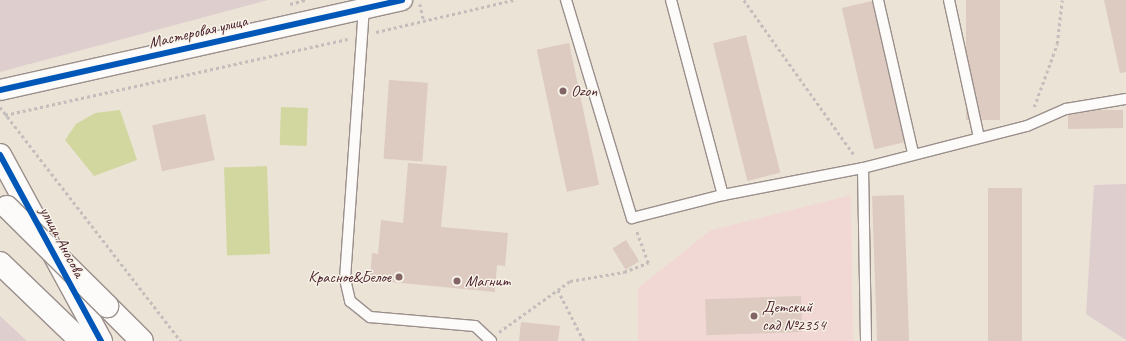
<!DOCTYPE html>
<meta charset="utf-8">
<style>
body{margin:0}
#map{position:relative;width:1126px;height:341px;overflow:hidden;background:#ece3d7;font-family:Caveat,sans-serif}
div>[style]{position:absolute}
.built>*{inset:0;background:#f2d8d4}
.industrial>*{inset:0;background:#decece}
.green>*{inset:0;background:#d1d79f;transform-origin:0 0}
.building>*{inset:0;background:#ddcac1;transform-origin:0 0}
.path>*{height:2.5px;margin-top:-1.25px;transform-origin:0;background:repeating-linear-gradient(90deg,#c3bdbc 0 3px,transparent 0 6px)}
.roads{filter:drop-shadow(1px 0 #9a8f8b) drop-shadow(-1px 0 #9a8f8b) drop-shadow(0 1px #9a8f8b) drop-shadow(0 -1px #9a8f8b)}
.service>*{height:10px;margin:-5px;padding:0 5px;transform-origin:5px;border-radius:5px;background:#fcfbf9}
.minor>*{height:20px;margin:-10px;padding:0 10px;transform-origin:10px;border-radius:10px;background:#fcfbf9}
.tertiary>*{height:22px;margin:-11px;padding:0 11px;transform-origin:11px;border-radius:11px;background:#fcfbf9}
.primary>*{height:22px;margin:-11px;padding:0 11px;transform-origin:11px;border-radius:11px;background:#fcfbf9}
.bridges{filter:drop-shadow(1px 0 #9a8f8b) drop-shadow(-1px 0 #9a8f8b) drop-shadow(0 1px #9a8f8b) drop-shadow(0 -1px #9a8f8b)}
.primary-bridge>*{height:22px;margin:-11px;padding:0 11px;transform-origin:11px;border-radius:11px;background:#fcfbf9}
.cycleway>*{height:6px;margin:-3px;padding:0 3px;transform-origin:3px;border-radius:3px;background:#0057b8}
.dots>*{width:11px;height:11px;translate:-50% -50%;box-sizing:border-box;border:2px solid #f7f3e8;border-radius:50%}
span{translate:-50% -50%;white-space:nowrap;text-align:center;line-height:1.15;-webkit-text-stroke:3px #f7f3e8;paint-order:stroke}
.street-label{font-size:16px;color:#4a1f2b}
.poi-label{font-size:16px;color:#4a1f2b}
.left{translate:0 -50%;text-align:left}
.right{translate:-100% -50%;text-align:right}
</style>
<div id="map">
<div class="built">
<div style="clip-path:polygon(851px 195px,853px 341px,638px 341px,638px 288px,711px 230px)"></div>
</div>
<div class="industrial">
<div style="clip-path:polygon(0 0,268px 0,0 72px)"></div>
<div style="clip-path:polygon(1126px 184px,1126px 340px,1086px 314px,1094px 185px)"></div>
<div style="clip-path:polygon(0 316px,27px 341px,0 341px)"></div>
</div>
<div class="green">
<div style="left:281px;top:107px;width:27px;height:38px;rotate:2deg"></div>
<div style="clip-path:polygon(120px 110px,137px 160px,94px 176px,65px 140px,76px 124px,95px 113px)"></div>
<div style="left:267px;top:166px;width:88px;height:43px;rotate:88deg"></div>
</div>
<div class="building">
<div style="left:966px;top:0;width:34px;height:120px"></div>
<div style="clip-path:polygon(1104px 0,1126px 0,1126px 72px,1120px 73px)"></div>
<div style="left:872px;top:1px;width:145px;height:31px;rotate:77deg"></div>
<div style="left:746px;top:35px;width:142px;height:34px;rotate:76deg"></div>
<div style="left:569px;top:43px;width:145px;height:33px;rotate:78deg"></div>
<div style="left:389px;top:80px;width:39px;height:79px;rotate:4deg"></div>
<div style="clip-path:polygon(1099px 110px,1123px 110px,1123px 128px,1068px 129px,1068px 115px)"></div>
<div style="left:205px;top:114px;width:47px;height:54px;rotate:78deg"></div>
<div style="clip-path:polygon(408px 163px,447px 166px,441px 227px,508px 233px,505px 266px,497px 265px,495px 292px,370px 280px,372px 253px,378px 254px,381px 220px,403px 223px)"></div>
<div style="left:988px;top:188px;width:34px;height:153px"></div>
<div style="left:904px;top:195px;width:146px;height:32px;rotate:88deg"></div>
<div style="left:626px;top:240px;width:25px;height:16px;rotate:58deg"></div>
<div style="left:801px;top:296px;width:36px;height:96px;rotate:88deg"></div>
<div style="clip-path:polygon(521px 322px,560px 326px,558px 341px,519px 341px)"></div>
</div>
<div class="path">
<div style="left:744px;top:0;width:191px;rotate:54.6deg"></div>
<div style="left:290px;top:4px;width:16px;rotate:-15deg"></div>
<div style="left:420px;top:4px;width:17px;rotate:77deg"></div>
<div style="left:376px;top:32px;width:141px;rotate:-13.1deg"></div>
<div style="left:0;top:107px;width:296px;rotate:52.3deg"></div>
<div style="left:1034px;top:107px;width:67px;rotate:-69.9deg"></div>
<div style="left:1057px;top:44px;width:44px;rotate:-83.5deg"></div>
<div style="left:5px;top:115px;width:351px;rotate:-12.5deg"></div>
<div style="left:558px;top:290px;width:57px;rotate:63deg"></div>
<div style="left:499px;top:332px;width:87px;rotate:-35.7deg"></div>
<div style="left:570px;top:281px;width:55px;rotate:-9.5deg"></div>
<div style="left:624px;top:272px;width:26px;rotate:-21deg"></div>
<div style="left:648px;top:263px;width:35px;rotate:-110deg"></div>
</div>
<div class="roads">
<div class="service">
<div style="left:566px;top:0;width:228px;rotate:73.2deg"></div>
<div style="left:632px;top:218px;width:94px;rotate:-14.2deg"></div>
<div style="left:723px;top:195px;width:143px;rotate:-10.9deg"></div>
<div style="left:863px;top:168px;width:169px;rotate:-14.4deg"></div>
<div style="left:1027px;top:126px;width:43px;rotate:-23.6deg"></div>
<div style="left:1066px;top:109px;width:61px;rotate:-9.5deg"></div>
<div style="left:671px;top:0;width:202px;rotate:75.1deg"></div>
<div style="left:878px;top:0;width:157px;rotate:77.1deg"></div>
<div style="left:949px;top:0;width:141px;rotate:77.7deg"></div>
<div style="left:364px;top:7px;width:273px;rotate:94deg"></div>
<div style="left:345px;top:279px;width:23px;rotate:77deg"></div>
<div style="left:350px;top:301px;width:26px;rotate:39deg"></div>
<div style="left:370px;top:317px;width:105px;rotate:4.9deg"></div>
<div style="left:475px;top:326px;width:22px;rotate:43deg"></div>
<div style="left:863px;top:168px;width:173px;rotate:89deg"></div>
</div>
<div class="minor">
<div style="left:0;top:90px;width:412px;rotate:-12.6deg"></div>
</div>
<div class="tertiary">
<div style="left:0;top:155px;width:212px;rotate:61.5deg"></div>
</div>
<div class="primary">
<div style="left:0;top:263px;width:112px;rotate:43.9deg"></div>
<div style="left:107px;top:306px;width:49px;rotate:45deg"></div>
</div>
</div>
<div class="bridges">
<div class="primary-bridge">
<div style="left:7px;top:207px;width:141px;rotate:44.7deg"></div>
</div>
</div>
<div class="cycleway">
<div style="left:0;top:90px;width:412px;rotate:-12.6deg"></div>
<div style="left:0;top:155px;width:212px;rotate:61.5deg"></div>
</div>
<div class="dots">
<div style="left:563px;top:91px;background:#836467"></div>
<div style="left:399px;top:277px;background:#836467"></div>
<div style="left:457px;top:281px;background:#836467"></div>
<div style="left:754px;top:316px;background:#836467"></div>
</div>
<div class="street-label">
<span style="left:198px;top:32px;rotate:-13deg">Мастеровая улица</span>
<span style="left:62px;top:242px;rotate:62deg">улица Аносова</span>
</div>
<div class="poi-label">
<span class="left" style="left:571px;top:91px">Ozon</span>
<span class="right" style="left:391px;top:277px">Красное&amp;Белое</span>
<span class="left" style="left:465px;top:281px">Магнит</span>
<span class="left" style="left:762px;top:316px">Детский<br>сад №2354</span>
</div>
</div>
